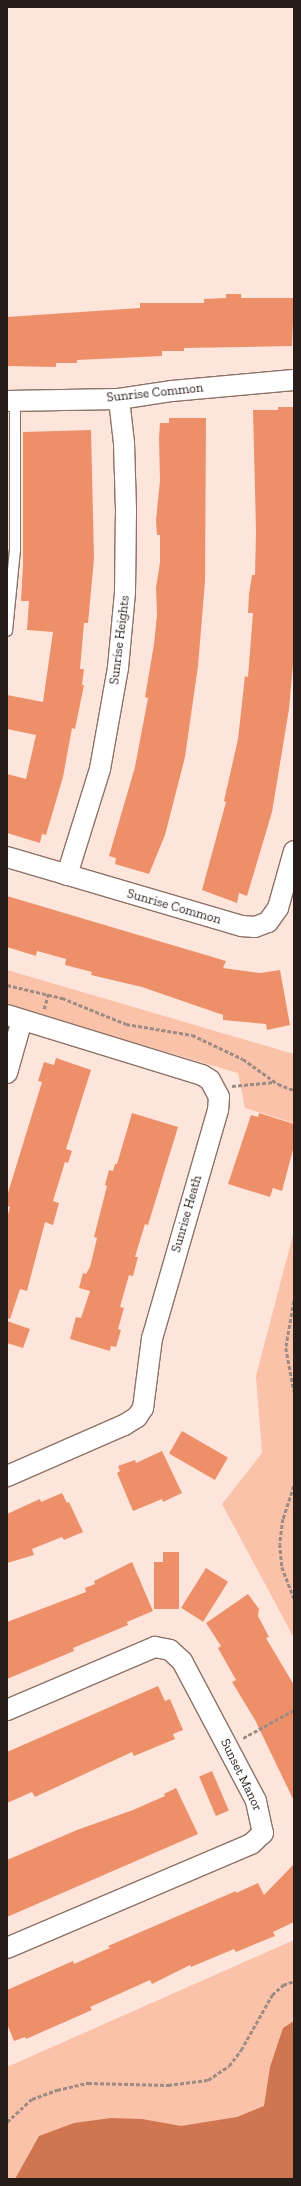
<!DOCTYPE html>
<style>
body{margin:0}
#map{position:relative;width:301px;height:2186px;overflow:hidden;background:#fde5db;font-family:"Zilla Slab",serif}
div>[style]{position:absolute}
.green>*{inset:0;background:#fbc2aa}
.water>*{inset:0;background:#cf754f}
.building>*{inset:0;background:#ed9069;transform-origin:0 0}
.path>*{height:2.5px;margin-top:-1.25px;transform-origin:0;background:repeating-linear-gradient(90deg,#9d8b84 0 4px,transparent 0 6px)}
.roads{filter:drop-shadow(1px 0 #8d7267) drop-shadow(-1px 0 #8d7267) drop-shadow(0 1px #8d7267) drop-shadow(0 -1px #8d7267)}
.service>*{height:10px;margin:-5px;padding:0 5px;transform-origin:5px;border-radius:5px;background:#fff}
.minor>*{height:20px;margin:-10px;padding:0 10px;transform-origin:10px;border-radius:10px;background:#fff}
span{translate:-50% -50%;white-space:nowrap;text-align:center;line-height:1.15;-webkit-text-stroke:3.5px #fff;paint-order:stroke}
.street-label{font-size:13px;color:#271c18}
.frame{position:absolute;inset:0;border:8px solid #271c18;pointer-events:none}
</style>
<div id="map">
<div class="green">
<div style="clip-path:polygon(7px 970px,294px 1054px,294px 1123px,245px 1108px,238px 1073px,7px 1005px)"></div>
<div style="clip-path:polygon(294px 1231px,294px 1638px,222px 1504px,262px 1453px,256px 1376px)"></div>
<div style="clip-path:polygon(294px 1940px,294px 2179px,7px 2179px,7px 2067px)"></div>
</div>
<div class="water">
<div style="clip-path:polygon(294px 2021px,294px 2179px,15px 2179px,39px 2136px,74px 2123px,111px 2118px,142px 2119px,181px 2126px,237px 2117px,264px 2106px,270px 2067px,283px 2028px)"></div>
</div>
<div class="building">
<div style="clip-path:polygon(226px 294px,241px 294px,241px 298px,294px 298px,292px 346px,184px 348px,184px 351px,162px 351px,162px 356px,77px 360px,77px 363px,56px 363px,56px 367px,7px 366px,7px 317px,140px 308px,140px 303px,204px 303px,204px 299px,226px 298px)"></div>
<div style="clip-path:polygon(278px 407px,293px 407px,294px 416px,294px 653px,289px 709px,272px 812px,247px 896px,239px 893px,237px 903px,202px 890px,226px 802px,224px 801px,238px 739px,245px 676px,248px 677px,253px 613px,248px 613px,249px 594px,252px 575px,255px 575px,256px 530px,253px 410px,278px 410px)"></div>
<div style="clip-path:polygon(169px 418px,206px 418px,205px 581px,198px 666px,185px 757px,165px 835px,149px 874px,115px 864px,116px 858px,109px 856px,135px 767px,148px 698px,145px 697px,154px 644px,157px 615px,156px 588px,160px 562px,160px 535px,157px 535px,156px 521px,160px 480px,159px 438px,160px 423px,169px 423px)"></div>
<div style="clip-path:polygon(91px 430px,94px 559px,88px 623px,84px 623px,80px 669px,84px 669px,82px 685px,84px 685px,75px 729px,72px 728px,63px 777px,46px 835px,42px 834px,40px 843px,7px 833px,7px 774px,26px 779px,36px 735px,7px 729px,7px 695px,43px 702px,53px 632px,27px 630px,29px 601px,21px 601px,23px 564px,23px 432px)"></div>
<div style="clip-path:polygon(7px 896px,226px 961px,223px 968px,260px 973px,280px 970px,290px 1025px,267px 1030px,266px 1024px,223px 1020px,223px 1015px,142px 987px,91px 975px,92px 972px,65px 965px,66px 959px,37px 951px,36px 956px,7px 947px)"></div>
<div style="clip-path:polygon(56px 1058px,91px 1070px,66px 1149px,72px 1151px,68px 1163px,65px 1162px,53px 1201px,59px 1203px,53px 1225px,45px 1222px,27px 1291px,20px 1289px,10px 1319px,7px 1318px,7px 1218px,10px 1207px,7px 1206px,7px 1196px,42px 1082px,38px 1081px,44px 1062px,54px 1065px)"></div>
<div style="clip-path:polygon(132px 1113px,178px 1127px,148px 1225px,145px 1224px,135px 1257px,138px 1257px,133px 1276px,129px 1275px,120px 1307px,124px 1308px,118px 1329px,121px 1330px,116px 1347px,111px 1346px,110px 1351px,70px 1339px,76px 1317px,81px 1318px,90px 1291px,79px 1288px,83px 1273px,86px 1274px,90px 1267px,97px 1238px,94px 1237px,107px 1186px,105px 1185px,109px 1170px,113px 1171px,115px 1164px,117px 1164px)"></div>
<div style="clip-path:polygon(259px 1113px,294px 1124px,294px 1146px,282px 1191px,273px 1188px,270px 1197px,228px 1184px,251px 1115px,258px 1117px)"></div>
<div style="clip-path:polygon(7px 1321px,30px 1329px,23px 1348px,7px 1343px)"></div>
<div style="left:182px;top:1431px;width:53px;height:26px;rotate:30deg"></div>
<div style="clip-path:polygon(162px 1451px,182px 1493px,163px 1502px,162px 1499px,133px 1511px,117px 1473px,120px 1471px,118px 1466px,135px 1460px,136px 1463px)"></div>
<div style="clip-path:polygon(62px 1493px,67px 1503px,69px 1502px,83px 1532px,64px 1540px,62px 1537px,32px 1549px,34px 1555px,7px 1563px,7px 1514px,40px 1499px,41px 1502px)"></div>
<div style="clip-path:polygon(163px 1552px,179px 1552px,179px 1609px,154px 1609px,154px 1562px,163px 1562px)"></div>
<div style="clip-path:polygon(132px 1562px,153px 1611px,127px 1622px,128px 1625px,73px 1648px,74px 1651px,7px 1679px,7px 1622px,86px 1592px,85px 1588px,95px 1584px,94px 1581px)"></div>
<div style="left:206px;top:1568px;width:26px;height:47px;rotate:32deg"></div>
<div style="clip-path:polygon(248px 1594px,259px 1609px,258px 1616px,269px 1637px,266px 1638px,294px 1685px,294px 1801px,255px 1720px,232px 1682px,236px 1680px,218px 1648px,221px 1646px,206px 1623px)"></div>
<div style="clip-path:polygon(158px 1686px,165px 1701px,170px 1699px,183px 1730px,173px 1734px,175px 1739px,134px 1756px,132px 1752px,35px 1797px,32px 1792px,7px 1803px,7px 1752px)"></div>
<div style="left:212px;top:1771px;width:43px;height:14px;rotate:67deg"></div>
<div style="clip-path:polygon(176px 1788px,198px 1834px,7px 1917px,7px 1860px,77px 1830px,133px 1810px,165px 1796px,164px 1794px)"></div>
<div style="clip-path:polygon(294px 1864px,294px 1922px,273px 1932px,275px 1936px,236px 1952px,234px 1949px,191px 1967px,190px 1965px,152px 1984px,150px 1980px,90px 2007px,92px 2010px,26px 2039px,25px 2037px,14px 2041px,7px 2024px,7px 1990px,73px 1961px,74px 1964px,110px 1948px,108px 1946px,236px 1891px,236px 1893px,258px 1883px,264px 1895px)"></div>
</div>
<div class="path">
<div style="left:7px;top:985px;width:57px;rotate:13.3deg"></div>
<div style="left:62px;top:998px;width:69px;rotate:22.1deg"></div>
<div style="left:126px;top:1024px;width:67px;rotate:9.5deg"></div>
<div style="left:192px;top:1035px;width:56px;rotate:25.2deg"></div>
<div style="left:243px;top:1059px;width:43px;rotate:35.5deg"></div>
<div style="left:278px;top:1084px;width:17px;rotate:21deg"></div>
<div style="left:44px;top:1009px;width:16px;rotate:-75deg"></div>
<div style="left:232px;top:1086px;width:43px;rotate:-5.3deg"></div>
<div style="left:294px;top:1301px;width:48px;rotate:99.7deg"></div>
<div style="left:286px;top:1348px;width:44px;rotate:79.5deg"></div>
<div style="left:294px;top:1486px;width:35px;rotate:108deg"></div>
<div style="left:283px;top:1519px;width:25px;rotate:97deg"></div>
<div style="left:280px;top:1544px;width:23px;rotate:85deg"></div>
<div style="left:282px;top:1567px;width:34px;rotate:69deg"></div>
<div style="left:243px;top:1738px;width:58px;rotate:-28.8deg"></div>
<div style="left:7px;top:2122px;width:34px;rotate:-43deg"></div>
<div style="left:32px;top:2099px;width:27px;rotate:-20deg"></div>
<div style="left:57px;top:2090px;width:32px;rotate:-13deg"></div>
<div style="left:88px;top:2083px;width:80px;rotate:1.4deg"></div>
<div style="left:168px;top:2085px;width:40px;rotate:-7.1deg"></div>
<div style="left:208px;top:2080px;width:25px;rotate:-34deg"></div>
<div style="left:229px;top:2066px;width:20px;rotate:-53deg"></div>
<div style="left:241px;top:2050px;width:63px;rotate:-60.6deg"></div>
<div style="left:272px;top:1995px;width:15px;rotate:-42deg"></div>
<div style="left:283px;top:1985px;width:12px;rotate:-20deg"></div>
</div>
<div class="roads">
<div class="service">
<div style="left:7px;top:631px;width:81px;rotate:-84.4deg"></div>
<div style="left:15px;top:550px;width:148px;rotate:-90deg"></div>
</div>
<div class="minor">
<div style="left:7px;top:401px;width:112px;rotate:-1deg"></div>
<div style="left:119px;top:399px;width:54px;rotate:-8.6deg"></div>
<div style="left:172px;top:391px;width:122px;rotate:-5.2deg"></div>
<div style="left:7px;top:857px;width:245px;rotate:16.4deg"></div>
<div style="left:242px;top:926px;width:13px;rotate:4deg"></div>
<div style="left:255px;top:927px;width:14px;rotate:-21deg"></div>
<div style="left:268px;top:922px;width:17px;rotate:-54deg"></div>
<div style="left:278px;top:908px;width:59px;rotate:-74.3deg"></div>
<div style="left:67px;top:875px;width:111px;rotate:-72.7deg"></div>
<div style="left:100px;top:769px;width:103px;rotate:-79.9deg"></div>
<div style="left:118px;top:668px;width:76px;rotate:-84.7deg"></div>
<div style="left:125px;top:592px;width:82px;rotate:-89.3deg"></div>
<div style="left:126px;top:510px;width:67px;rotate:-91.7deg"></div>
<div style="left:124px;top:443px;width:44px;rotate:-96.5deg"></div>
<div style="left:7px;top:1015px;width:204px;rotate:17.1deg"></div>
<div style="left:202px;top:1075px;width:9px;rotate:32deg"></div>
<div style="left:210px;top:1080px;width:19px;rotate:62deg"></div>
<div style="left:219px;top:1097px;width:13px;rotate:94deg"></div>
<div style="left:218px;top:1110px;width:237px;rotate:106.1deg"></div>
<div style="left:152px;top:1338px;width:71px;rotate:97.3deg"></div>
<div style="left:143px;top:1408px;width:11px;rotate:124deg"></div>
<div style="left:137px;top:1417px;width:15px;rotate:148deg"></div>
<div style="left:124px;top:1425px;width:128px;rotate:156.4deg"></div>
<div style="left:7px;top:1073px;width:55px;rotate:-74.2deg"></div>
<div style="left:7px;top:1710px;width:161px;rotate:-23.1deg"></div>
<div style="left:155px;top:1647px;width:15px;rotate:11deg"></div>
<div style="left:170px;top:1650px;width:16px;rotate:43deg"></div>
<div style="left:182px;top:1661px;width:158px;rotate:62.1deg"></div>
<div style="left:256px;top:1801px;width:33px;rotate:78deg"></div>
<div style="left:263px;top:1833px;width:16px;rotate:137deg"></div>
<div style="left:251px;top:1844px;width:265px;rotate:156.9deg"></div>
</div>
</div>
<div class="street-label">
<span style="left:155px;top:393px;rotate:-6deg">Sunrise Common</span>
<span style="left:120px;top:640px;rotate:-83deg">Sunrise Heights</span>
<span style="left:174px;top:907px;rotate:16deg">Sunrise Common</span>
<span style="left:187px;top:1214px;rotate:-74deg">Sunrise Heath</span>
<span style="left:241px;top:1775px;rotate:64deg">Sunset Manor</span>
</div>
<div class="frame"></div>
</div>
